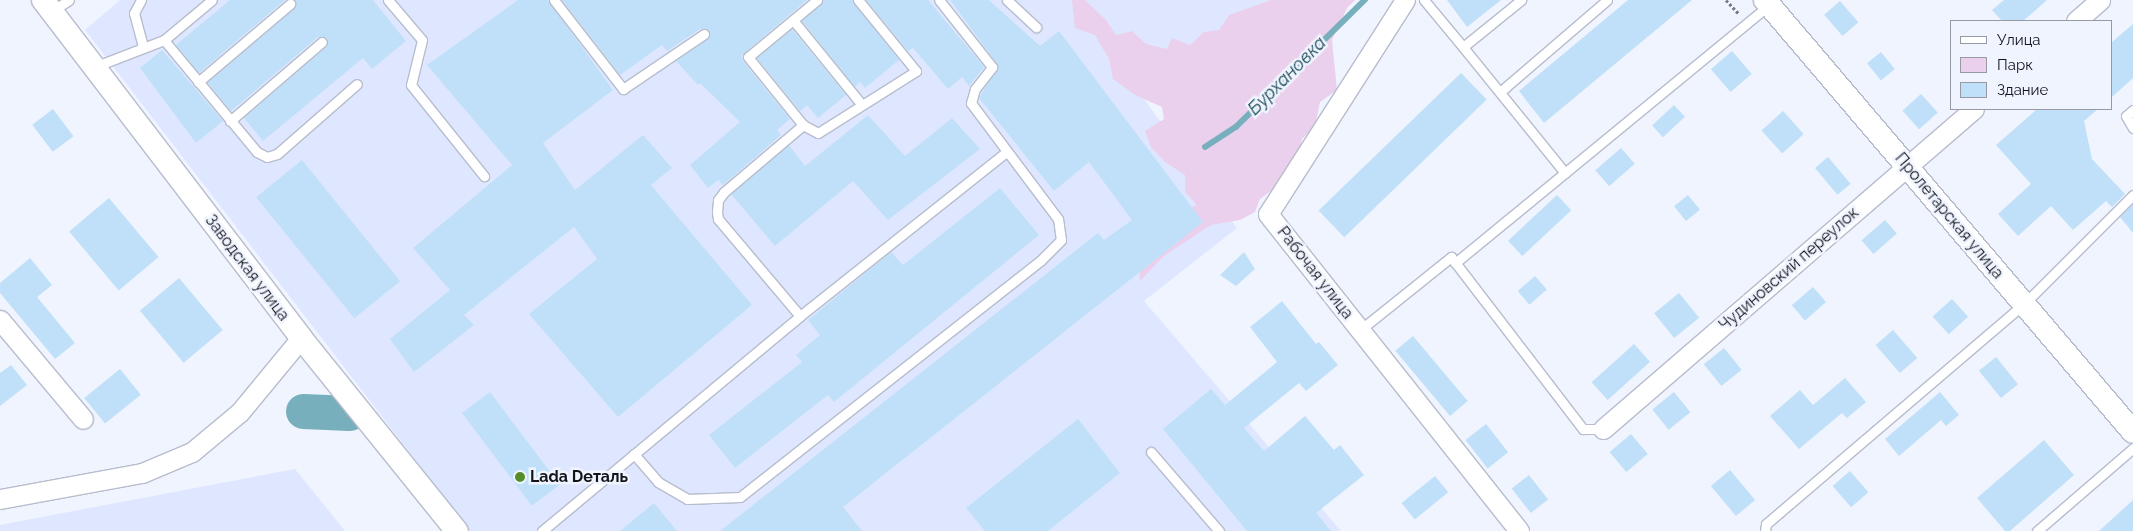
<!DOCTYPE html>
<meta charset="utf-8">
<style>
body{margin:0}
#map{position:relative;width:2133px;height:531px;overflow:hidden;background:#f0f4ff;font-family:Raleway,sans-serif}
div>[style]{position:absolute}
.built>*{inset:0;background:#dee7ff}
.green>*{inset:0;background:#ead0ec}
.stream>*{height:5.5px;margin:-2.75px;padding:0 2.75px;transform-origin:2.75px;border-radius:2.75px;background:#78afbd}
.river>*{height:35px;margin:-17.5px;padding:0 17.5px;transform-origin:17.5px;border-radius:17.5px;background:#78afbd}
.building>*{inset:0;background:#c0e0f9;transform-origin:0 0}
.path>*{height:3px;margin-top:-1.5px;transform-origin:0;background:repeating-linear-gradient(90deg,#7a7c85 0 2.5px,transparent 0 5px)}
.roads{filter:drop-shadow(1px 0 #b7bdcd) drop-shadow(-1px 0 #b7bdcd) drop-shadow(0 1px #b7bdcd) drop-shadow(0 -1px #b7bdcd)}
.service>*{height:9px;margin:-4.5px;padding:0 4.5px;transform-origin:4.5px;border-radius:4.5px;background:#fff}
.minor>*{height:19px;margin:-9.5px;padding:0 9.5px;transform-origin:9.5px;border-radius:9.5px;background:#fff}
.tertiary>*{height:22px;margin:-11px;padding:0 11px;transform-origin:11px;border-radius:11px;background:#fff}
.dots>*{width:14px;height:14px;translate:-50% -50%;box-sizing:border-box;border:2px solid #f0f4ff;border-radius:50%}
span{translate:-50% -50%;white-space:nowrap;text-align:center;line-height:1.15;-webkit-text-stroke:5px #f0f4ff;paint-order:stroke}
.street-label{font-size:16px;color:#12141a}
.poi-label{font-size:16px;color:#12141a;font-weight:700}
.left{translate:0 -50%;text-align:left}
.water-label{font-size:18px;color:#144651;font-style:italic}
.legend{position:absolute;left:1950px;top:20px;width:162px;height:90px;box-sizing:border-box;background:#f0f4ff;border:1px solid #979aa3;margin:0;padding:6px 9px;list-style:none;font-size:15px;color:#12141a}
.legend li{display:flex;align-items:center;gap:10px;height:25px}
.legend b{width:25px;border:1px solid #979aa3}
</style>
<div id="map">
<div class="built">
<div style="clip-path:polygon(120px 0,1303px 0,1142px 96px,1237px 228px,1144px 301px,1341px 531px,470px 531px,85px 30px)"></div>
<div style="clip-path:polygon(295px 469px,345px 531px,0 531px,0 525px)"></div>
</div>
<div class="green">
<div style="clip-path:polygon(1072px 0,1085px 0,1106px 20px,1116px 35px,1132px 31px,1146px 44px,1167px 49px,1172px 38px,1190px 45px,1204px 32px,1219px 30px,1229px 15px,1271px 0,1355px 0,1347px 8px,1332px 40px,1337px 90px,1320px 102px,1315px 126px,1302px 139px,1298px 157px,1275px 188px,1260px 199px,1255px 212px,1240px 220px,1211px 225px,1164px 256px,1140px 281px,1138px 248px,1174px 214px,1197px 205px,1185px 192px,1185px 175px,1165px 162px,1151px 147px,1145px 131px,1164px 119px,1162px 107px,1135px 95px,1113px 79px,1109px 59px,1095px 35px,1075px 28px)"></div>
</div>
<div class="stream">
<div style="left:1205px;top:147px;width:37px;rotate:-33deg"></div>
<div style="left:1236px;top:127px;width:181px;rotate:-44.6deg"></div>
</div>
<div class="river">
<div style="left:303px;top:411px;width:46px;rotate:2.5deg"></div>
</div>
<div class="building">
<div style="clip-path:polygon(230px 0,285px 0,199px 73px,176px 45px)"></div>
<div style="clip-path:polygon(295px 0,373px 0,406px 41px,372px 69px,363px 58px,263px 141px,244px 118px,326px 47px,326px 38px,318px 37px,231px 111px,207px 82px,294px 9px)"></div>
<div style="clip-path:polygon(518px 0,548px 0,613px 90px,543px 143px,575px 190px,643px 135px,672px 168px,651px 185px,752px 305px,618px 417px,529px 314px,597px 259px,574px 227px,464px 315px,474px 325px,414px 372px,390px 339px,450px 290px,413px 248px,512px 165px,427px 65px)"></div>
<div style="clip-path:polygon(562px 0,807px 0,742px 55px,743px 61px,790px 119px,777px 130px,781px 135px,723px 185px,718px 180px,708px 188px,690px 165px,740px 122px,700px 83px,698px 85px,676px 61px,708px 39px,709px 30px,700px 29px,667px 51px,662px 45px,620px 75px)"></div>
<div style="clip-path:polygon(823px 0,852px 0,899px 60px,865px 88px,860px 82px,855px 87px,802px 21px)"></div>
<div style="clip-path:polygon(866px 0,928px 0,984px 67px,969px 86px,962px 77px,948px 89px,913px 48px,908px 51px)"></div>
<div style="clip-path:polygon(950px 0,989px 0,1040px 46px,1059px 31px,1203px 222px,843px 507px,862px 531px,720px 531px,1098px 233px,1104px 240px,1132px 220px,1089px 162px,1054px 191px,979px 98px,998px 65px)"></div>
<div style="clip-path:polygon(1447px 0,1501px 0,1467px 27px)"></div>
<div style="clip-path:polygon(1628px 0,1692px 0,1544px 123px,1519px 91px)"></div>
<div style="clip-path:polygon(2004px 0,2047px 0,2023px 21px,2002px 21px,1992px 10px)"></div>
<div style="left:1840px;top:1px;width:28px;height:21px;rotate:49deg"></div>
<div style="clip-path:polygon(2133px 24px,2133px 78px,2112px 97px,2112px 42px)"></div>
<div style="clip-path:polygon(792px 29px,846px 95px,818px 118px,807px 105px,800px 111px,757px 58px)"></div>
<div style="clip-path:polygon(162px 50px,223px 121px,196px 143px,140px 68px)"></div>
<div style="left:1732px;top:51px;width:30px;height:28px;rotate:49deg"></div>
<div style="left:1881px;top:52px;width:22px;height:18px;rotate:51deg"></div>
<div style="left:1461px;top:73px;width:37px;height:198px;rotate:46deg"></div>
<div style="left:1921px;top:94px;width:25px;height:25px;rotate:48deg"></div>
<div style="left:1674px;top:105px;width:16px;height:30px;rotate:47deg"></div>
<div style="left:53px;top:109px;width:34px;height:26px;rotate:53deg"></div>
<div style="clip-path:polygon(2037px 109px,2098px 109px,2084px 121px,2092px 159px,2125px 194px,2112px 207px,2106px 201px,2073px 230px,2051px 206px,2018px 236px,1998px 214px,2031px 184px,1996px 145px)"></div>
<div style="left:1783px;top:111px;width:31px;height:29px;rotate:48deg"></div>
<div style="clip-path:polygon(868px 115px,905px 156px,952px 118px,980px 149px,888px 220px,853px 181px,775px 246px,731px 194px,789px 145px,805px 166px)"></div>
<div style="left:1621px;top:148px;width:21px;height:34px;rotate:49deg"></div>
<div style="left:1828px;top:157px;width:35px;height:17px;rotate:50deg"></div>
<div style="left:302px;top:160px;width:156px;height:59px;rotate:51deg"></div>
<div style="clip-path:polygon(1000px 188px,1039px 235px,834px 402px,828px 395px,735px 468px,709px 435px,802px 362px,796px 355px,820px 335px,808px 320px,891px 252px,903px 265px)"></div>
<div style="left:1557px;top:195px;width:21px;height:67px;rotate:47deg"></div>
<div style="left:1688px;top:195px;width:19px;height:18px;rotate:51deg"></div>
<div style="left:109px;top:198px;width:77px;height:52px;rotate:50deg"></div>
<div style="clip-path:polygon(2133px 204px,2133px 233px,2120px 217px)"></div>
<div style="left:1885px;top:220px;width:18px;height:31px;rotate:49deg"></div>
<div style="clip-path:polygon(1244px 252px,1255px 269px,1236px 286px,1220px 275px)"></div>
<div style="clip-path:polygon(30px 258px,52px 285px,37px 297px,75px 343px,55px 359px,0 293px,0 283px)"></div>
<div style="left:1535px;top:276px;width:18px;height:23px;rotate:49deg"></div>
<div style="left:179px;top:278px;width:68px;height:51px;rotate:50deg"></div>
<div style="left:1813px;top:287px;width:20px;height:28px;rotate:49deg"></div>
<div style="left:1679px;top:293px;width:32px;height:32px;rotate:51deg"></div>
<div style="left:1952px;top:299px;width:24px;height:26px;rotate:48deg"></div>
<div style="clip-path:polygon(1282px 301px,1316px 344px,1319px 342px,1338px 365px,1306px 391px,1299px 383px,1244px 428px,1264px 451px,1305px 416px,1334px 450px,1340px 445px,1364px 475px,1316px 513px,1331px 531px,1247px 531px,1163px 429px,1211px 389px,1225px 405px,1277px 362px,1250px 327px)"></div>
<div style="left:1893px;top:330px;width:37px;height:23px;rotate:49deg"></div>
<div style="left:1413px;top:336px;width:85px;height:23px;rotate:50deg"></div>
<div style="left:1634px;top:344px;width:24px;height:57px;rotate:48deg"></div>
<div style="left:1724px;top:348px;width:28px;height:26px;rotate:51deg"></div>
<div style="left:1996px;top:357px;width:35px;height:22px;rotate:51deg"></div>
<div style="clip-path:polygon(11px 365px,27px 385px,0 406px,0 373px)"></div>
<div style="left:120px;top:369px;width:33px;height:46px;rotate:51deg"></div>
<div style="clip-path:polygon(1845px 378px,1866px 402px,1847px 418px,1842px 413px,1799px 449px,1770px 416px,1800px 390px,1813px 405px)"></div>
<div style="left:490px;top:392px;width:116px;height:35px;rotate:53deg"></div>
<div style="left:1674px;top:392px;width:26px;height:28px;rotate:51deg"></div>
<div style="clip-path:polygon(1940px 392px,1959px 415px,1946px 426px,1941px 420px,1899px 456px,1885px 439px)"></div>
<div style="clip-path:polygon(1078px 419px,1120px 473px,1048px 531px,985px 531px,966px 508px)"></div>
<div style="left:1486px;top:424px;width:36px;height:26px;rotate:52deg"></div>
<div style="left:1631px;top:434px;width:26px;height:28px;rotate:50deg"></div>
<div style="clip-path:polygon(2044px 440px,2074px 475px,2010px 531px,2005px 531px,1977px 498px)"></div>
<div style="left:1730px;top:470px;width:39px;height:25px;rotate:50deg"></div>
<div style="left:1850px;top:471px;width:28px;height:23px;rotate:49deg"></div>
<div style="left:1529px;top:475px;width:31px;height:22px;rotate:52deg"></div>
<div style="left:1435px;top:476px;width:21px;height:43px;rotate:51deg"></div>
<div style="clip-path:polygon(2133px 500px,2133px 531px,2099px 531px)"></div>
<div style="clip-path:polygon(654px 503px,677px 531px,620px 531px)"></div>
</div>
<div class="path">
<div style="left:1726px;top:0;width:19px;rotate:47deg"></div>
</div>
<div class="roads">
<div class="service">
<div style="left:141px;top:0;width:15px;rotate:118deg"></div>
<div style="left:134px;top:13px;width:34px;rotate:75deg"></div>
<div style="left:388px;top:0;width:52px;rotate:49.6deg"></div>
<div style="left:422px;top:40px;width:46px;rotate:103.7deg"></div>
<div style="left:411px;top:85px;width:117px;rotate:51.3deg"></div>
<div style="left:554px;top:0;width:113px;rotate:52.2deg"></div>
<div style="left:623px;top:89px;width:98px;rotate:-34.2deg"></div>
<div style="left:817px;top:0;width:89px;rotate:140.4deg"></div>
<div style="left:748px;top:57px;width:87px;rotate:51deg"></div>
<div style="left:803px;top:125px;width:17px;rotate:28deg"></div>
<div style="left:818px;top:133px;width:116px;rotate:-32.3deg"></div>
<div style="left:916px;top:71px;width:92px;rotate:-129.2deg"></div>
<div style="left:1007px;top:0;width:40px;rotate:43deg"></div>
<div style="left:1424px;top:0;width:61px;rotate:50.3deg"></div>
<div style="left:1463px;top:47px;width:75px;rotate:-39deg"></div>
<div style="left:52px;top:11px;width:20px;rotate:-33deg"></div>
<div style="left:793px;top:20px;width:109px;rotate:50.9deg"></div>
<div style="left:164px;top:40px;width:62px;rotate:-39.8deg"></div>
<div style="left:1463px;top:47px;width:162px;rotate:51deg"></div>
<div style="left:94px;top:67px;width:75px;rotate:-21.1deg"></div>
<div style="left:164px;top:40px;width:146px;rotate:50.3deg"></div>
<div style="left:257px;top:152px;width:11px;rotate:27deg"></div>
<div style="left:267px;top:157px;width:10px;rotate:-17deg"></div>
<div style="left:277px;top:154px;width:106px;rotate:-41.2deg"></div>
<div style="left:198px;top:82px;width:121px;rotate:-40.3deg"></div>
<div style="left:1500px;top:92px;width:141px;rotate:-40.7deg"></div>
<div style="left:2133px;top:110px;width:9px;rotate:139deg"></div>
<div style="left:2126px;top:116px;width:14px;rotate:60deg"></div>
<div style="left:230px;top:121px;width:121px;rotate:-40.7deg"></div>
<div style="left:1455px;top:263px;width:406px;rotate:-39.4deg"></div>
<div style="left:800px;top:316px;width:127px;rotate:-130.2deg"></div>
<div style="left:718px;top:219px;width:7px;rotate:-98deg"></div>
<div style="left:717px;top:212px;width:12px;rotate:-85deg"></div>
<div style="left:718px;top:200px;width:10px;rotate:-53deg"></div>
<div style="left:724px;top:192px;width:104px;rotate:-40.3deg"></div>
<div style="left:1360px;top:330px;width:117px;rotate:-38.7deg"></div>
<div style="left:1451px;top:257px;width:217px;rotate:52.5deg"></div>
<div style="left:1583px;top:429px;width:20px"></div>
<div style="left:1151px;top:452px;width:104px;rotate:49.3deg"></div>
<div style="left:634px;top:454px;width:37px;rotate:49deg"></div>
<div style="left:658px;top:482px;width:34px;rotate:30deg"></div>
<div style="left:687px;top:499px;width:53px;rotate:-2.2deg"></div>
<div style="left:740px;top:497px;width:383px;rotate:-38.2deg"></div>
<div style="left:1041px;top:260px;width:28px;rotate:-45deg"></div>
<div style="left:1061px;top:240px;width:21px;rotate:-98deg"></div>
<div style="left:1058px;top:219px;width:145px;rotate:-126.9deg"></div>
<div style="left:971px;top:103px;width:15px;rotate:-74deg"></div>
<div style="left:975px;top:89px;width:28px;rotate:-52deg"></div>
<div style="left:992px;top:67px;width:85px;rotate:-128.3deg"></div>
<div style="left:542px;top:531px;width:336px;rotate:-39.8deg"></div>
<div style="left:800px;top:316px;width:263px;rotate:-38.5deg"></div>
<div style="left:1765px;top:531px;width:7px;rotate:-82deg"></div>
<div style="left:1766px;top:524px;width:339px;rotate:-40.5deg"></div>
<div style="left:2024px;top:304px;width:154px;rotate:-45deg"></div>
<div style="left:2037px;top:531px;width:127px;rotate:-40.8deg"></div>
</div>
<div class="minor">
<div style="left:1405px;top:0;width:254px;rotate:122.6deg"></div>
<div style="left:1268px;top:214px;width:404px;rotate:51.6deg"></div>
<div style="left:2076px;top:21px;width:32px;rotate:-41deg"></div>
<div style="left:0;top:320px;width:129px;rotate:50deg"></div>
<div style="left:1603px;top:429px;width:490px;rotate:-40.8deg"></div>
<div style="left:0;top:499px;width:144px;rotate:-10.4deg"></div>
<div style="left:142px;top:473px;width:54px;rotate:-22.8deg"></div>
<div style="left:192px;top:452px;width:62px;rotate:-39.8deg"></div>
<div style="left:240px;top:412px;width:96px;rotate:-50.5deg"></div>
</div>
<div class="tertiary">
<div style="left:43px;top:0;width:425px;rotate:52.6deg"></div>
<div style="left:301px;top:338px;width:248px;rotate:51.1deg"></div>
<div style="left:1765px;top:0;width:567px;rotate:49.57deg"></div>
</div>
</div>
<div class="dots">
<div style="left:520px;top:477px;background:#558d29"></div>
</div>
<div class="street-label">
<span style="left:1949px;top:216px;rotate:50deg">Пролетарская улица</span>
<span style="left:247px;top:268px;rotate:53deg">Заводская улица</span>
<span style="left:1789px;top:269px;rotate:-41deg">Чудиновский переулок</span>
<span style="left:1315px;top:273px;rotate:52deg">Рабочая улица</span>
</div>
<div class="poi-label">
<span class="left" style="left:530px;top:477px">Lada Dеталь</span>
</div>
<div class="water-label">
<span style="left:1287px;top:76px;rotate:-45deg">Бурхановка</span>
</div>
<ul class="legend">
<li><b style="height:6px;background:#fff"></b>Улица</li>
<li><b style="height:14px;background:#ead0ec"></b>Парк</li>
<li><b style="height:14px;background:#c0e0f9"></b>Здание</li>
</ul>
</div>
